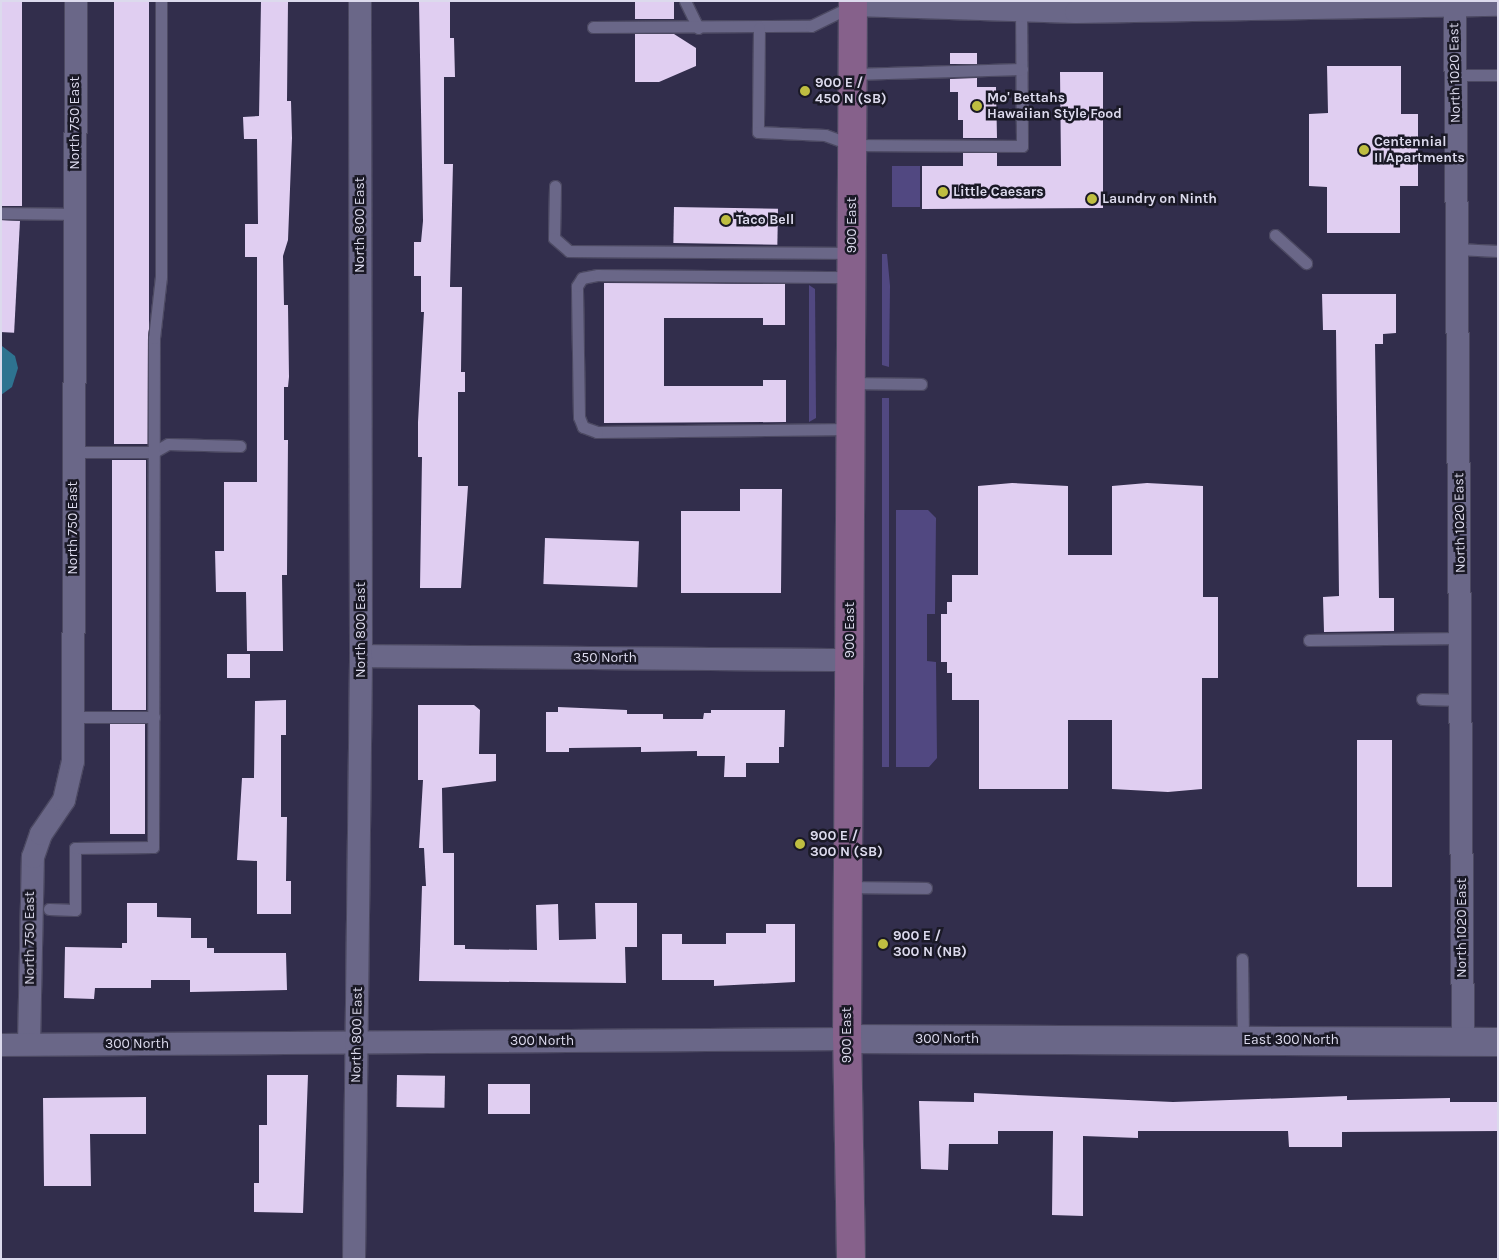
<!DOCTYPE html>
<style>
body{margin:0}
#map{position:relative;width:1499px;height:1260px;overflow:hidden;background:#322e4c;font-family:Karla,sans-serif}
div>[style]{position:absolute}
.green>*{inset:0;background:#514881;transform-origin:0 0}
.water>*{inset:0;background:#2e7390}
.building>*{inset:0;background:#e0cef1;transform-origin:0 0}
.roads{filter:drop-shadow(1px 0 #4c4962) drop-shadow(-1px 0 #4c4962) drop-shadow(0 1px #4c4962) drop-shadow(0 -1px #4c4962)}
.service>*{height:11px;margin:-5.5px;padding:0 5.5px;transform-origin:5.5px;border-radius:5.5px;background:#6a6788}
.minor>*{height:22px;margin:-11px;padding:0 11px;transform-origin:11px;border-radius:11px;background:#6a6788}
.tertiary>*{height:28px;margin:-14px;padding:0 14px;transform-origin:14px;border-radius:14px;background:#6a6788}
.secondary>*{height:28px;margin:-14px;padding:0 14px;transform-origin:14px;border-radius:14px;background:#86618b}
.dots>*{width:14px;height:14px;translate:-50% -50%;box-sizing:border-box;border:2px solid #1a1926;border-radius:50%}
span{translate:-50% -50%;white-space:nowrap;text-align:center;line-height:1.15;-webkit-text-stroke:5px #1a1926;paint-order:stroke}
.street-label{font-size:14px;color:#dcdaed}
.poi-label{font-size:14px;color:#dcdaed;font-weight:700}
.left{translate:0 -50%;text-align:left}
.frame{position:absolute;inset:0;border:2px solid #dcdaed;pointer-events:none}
</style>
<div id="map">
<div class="green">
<div style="left:892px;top:166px;width:28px;height:41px"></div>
<div style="clip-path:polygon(882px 254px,887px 254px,890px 286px,889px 367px,882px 365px)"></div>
<div style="clip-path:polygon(809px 285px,815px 289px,816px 418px,809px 422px)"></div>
<div style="left:889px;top:398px;width:369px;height:7px;rotate:90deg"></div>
<div style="clip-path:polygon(896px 510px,928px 510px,936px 518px,935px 614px,927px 614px,927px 661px,936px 662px,937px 758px,929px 767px,896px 767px)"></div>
</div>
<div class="water">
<div style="clip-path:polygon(2px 346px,15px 356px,18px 368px,12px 387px,1px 395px)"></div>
</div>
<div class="building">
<div style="left:1px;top:1px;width:21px;height:205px"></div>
<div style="left:114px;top:1px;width:35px;height:443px"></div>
<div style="clip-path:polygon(261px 1px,288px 1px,287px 101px,291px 101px,292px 138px,288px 240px,283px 256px,284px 305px,288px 305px,289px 377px,288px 387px,284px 387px,284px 440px,288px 440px,287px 575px,282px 575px,283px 651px,247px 651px,246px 592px,216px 592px,215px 551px,224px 551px,224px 482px,257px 482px,257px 257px,245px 257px,245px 224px,258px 224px,257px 139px,244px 139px,243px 117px,259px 116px)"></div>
<div style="clip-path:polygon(419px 1px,450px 1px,450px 38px,454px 38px,455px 77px,444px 77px,444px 164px,453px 164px,450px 287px,462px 287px,461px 372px,465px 372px,465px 392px,458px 392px,458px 486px,468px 486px,461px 588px,420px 588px,422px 457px,418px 457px,418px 422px,424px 312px,421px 312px,421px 276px,414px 276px,414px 242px,421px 242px,423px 221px)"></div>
<div style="left:635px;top:1px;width:39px;height:18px"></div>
<div style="clip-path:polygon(635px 34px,674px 34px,696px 48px,696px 66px,659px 82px,635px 82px)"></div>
<div style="left:950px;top:53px;width:27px;height:11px"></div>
<div style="clip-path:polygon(1327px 66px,1401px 66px,1401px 114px,1418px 114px,1418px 186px,1400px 186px,1400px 233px,1327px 233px,1327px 187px,1309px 186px,1309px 114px,1328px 113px)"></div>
<div style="clip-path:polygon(1060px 72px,1103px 72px,1103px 208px,922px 209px,922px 166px,963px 166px,963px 153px,997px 153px,997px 166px,1061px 166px)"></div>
<div style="clip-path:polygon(977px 78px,977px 87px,996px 87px,997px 138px,963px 138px,963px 120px,958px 120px,958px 92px,950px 92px,950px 79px)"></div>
<div style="left:674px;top:207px;width:104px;height:36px;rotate:1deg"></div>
<div style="left:1px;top:220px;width:19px;height:112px;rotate:3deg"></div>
<div style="clip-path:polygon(604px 283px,785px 284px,785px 325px,763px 325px,763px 318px,664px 318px,664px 386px,763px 386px,763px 380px,786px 380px,786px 422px,604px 423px)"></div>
<div style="clip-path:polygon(1322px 294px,1396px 294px,1396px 333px,1383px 334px,1383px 344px,1375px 344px,1379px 598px,1394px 598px,1394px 631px,1324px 632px,1323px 597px,1339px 596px,1336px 330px,1323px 330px)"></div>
<div style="left:112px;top:460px;width:34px;height:250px"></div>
<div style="clip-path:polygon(1012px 483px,1068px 486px,1068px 555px,1112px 555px,1112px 486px,1147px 483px,1203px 486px,1203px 597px,1218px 597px,1218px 678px,1202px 678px,1202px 789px,1168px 792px,1112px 789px,1112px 720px,1068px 720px,1068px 789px,979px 789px,979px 700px,952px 700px,952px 673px,947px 673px,947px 662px,941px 662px,941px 614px,947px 614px,947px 602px,952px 602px,952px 575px,978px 575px,978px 486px)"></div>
<div style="clip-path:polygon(740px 489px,782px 489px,781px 593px,681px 593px,681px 511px,740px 511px)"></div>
<div style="left:545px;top:538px;width:94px;height:46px;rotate:2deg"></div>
<div style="left:227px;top:654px;width:23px;height:24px"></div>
<div style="clip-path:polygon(286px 700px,286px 735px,281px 735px,281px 817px,287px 817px,286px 881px,291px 881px,291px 914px,257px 914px,257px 861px,237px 860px,242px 778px,254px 778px,255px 701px)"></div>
<div style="clip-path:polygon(418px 705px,474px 705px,480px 710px,479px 754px,496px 754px,496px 781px,442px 788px,443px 853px,454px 853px,454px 945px,465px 945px,465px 949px,537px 950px,536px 905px,558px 904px,559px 940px,596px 939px,595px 903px,637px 903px,637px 947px,625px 947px,626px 983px,419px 981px,422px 886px,426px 886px,424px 848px,419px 848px,423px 780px,418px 780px)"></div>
<div style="clip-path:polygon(558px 707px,627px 710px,627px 714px,663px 714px,663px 719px,703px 719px,704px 713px,711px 713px,711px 710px,785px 710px,784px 747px,779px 747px,779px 763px,746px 763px,746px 777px,724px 777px,725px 756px,697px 756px,697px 751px,641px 752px,641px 747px,569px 748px,569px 752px,546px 752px,546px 712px,558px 712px)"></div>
<div style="left:110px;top:724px;width:35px;height:110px"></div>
<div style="left:1357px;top:740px;width:35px;height:147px"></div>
<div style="clip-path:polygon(127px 903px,157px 903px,157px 917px,191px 918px,191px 938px,207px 938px,207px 948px,214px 948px,214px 953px,286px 953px,287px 990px,190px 992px,190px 980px,151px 980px,151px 988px,95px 988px,94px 999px,64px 998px,65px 947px,122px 948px,122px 943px,127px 943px)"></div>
<div style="clip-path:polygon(766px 924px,795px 924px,795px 982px,714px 986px,714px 980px,662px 980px,662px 934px,682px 934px,682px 944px,726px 944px,726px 933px,766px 933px)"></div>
<div style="clip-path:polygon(267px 1075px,308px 1075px,303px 1213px,254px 1212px,254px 1183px,259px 1183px,259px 1125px,267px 1125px)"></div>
<div style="left:397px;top:1075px;width:48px;height:32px;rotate:1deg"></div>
<div style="left:488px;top:1084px;width:42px;height:30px"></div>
<div style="clip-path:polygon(974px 1093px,1173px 1102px,1347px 1096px,1347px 1100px,1450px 1098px,1450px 1102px,1498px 1102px,1498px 1131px,1342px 1132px,1342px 1147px,1289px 1147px,1288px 1131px,1138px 1131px,1138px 1138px,1083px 1136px,1083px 1216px,1052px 1215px,1053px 1131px,998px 1131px,998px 1144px,949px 1144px,948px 1170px,921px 1169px,919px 1101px,974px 1102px)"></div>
<div style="clip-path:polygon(146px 1097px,146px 1134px,90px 1134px,91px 1186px,44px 1186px,43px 1098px)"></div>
</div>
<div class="roads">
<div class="service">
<div style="left:685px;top:1px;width:30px;rotate:64deg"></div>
<div style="left:593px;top:27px;width:218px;rotate:-0.3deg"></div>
<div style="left:811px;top:26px;width:46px;rotate:-26deg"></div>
<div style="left:759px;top:28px;width:104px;rotate:90.6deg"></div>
<div style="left:758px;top:132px;width:67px;rotate:2.6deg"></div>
<div style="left:825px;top:135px;width:30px;rotate:20deg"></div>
<div style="left:853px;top:145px;width:169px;rotate:0.3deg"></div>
<div style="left:1022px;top:146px;width:137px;rotate:-90.4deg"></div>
<div style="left:853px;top:74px;width:169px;rotate:-1.7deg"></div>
<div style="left:1455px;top:75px;width:43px"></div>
<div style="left:555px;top:186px;width:52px;rotate:91.1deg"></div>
<div style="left:554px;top:238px;width:20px;rotate:41deg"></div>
<div style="left:569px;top:251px;width:283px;rotate:0.4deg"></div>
<div style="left:1px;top:213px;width:74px;rotate:0.8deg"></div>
<div style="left:1275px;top:235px;width:42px;rotate:42.1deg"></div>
<div style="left:1457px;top:249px;width:41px;rotate:2.8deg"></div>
<div style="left:851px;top:383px;width:70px;rotate:0.8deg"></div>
<div style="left:851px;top:429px;width:254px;rotate:179.3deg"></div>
<div style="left:597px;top:432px;width:15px;rotate:-160deg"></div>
<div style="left:583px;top:427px;width:11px;rotate:-112deg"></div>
<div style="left:579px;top:417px;width:131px;rotate:-90.9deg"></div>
<div style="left:577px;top:286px;width:9px;rotate:-58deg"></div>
<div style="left:582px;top:278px;width:16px;rotate:-11deg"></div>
<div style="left:598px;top:275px;width:254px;rotate:0.5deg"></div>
<div style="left:73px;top:452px;width:81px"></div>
<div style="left:154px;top:452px;width:16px;rotate:-30deg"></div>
<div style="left:168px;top:444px;width:72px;rotate:1.6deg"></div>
<div style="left:1309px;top:640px;width:152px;rotate:-0.8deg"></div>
<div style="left:1422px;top:699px;width:40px;rotate:1.4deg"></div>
<div style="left:72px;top:717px;width:82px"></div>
<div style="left:848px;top:887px;width:78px;rotate:0.7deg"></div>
<div style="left:49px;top:909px;width:26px;rotate:2deg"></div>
<div style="left:75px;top:910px;width:62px;rotate:-90deg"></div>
<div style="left:75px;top:848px;width:78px;rotate:-0.7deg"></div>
<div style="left:153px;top:847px;width:509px;rotate:-89.89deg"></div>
<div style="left:154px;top:338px;width:61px;rotate:-83.5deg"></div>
<div style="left:161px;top:277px;width:276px;rotate:-90deg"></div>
<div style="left:1242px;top:959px;width:81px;rotate:89.3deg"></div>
</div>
<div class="minor">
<div style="left:854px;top:5px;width:222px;rotate:1.8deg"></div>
<div style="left:1076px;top:12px;width:422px;rotate:-1deg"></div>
<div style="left:1455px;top:5px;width:1036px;rotate:89.56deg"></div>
<div style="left:361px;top:656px;width:489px;rotate:0.5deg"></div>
<div style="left:29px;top:1044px;width:187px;rotate:-88.8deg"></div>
<div style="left:33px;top:857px;width:24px;rotate:-71deg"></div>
<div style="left:41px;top:834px;width:41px;rotate:-55.9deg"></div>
<div style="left:64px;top:800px;width:40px;rotate:-77deg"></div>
<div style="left:73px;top:761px;width:760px;rotate:-89.77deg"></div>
<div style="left:1px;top:1045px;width:846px;rotate:-0.41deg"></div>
<div style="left:354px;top:1259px;width:603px;rotate:-89.33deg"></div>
<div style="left:361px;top:656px;width:655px;rotate:-90.09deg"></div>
</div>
<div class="tertiary">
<div style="left:847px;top:1039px;width:651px;rotate:0.26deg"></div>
</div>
<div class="secondary">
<div style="left:851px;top:1259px;width:220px;rotate:-91deg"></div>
<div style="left:847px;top:1039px;width:1038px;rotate:-89.67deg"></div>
</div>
</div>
<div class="dots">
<div style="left:805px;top:91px;background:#bfbe41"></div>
<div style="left:977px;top:106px;background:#bfbe41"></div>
<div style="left:1364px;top:150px;background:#bfbe41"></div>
<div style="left:943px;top:192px;background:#bfbe41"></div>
<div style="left:1092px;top:199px;background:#bfbe41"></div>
<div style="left:726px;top:220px;background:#bfbe41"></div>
<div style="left:800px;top:844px;background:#bfbe41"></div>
<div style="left:883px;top:944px;background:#bfbe41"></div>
</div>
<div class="street-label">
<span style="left:1455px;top:73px;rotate:-91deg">North 1020 East</span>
<span style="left:75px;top:123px;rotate:-90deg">North 750 East</span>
<span style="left:360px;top:225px;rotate:-90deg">North 800 East</span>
<span style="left:852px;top:225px;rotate:-90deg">900 East</span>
<span style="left:1460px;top:523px;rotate:-91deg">North 1020 East</span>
<span style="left:73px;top:528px;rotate:-90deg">North 750 East</span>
<span style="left:361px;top:630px;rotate:-90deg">North 800 East</span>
<span style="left:850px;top:630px;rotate:-90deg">900 East</span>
<span style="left:605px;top:658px">350 North</span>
<span style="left:1462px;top:928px;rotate:-90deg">North 1020 East</span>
<span style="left:30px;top:938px;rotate:-90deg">North 750 East</span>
<span style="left:357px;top:1035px;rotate:-89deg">North 800 East</span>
<span style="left:847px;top:1035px;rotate:-90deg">900 East</span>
<span style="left:947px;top:1039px">300 North</span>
<span style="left:1291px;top:1040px">East 300 North</span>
<span style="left:542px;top:1041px">300 North</span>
<span style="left:137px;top:1044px">300 North</span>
</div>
<div class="poi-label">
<span class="left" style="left:815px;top:91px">900 E /<br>450 N (SB)</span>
<span class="left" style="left:987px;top:106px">Mo' Bettahs<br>Hawaiian Style Food</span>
<span class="left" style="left:1374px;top:150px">Centennial<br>II Apartments</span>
<span class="left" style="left:953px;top:192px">Little Caesars</span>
<span class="left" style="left:1102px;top:199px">Laundry on Ninth</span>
<span class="left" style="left:736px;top:220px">Taco Bell</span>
<span class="left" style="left:810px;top:844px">900 E /<br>300 N (SB)</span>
<span class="left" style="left:893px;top:944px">900 E /<br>300 N (NB)</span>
</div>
<div class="frame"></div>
</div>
